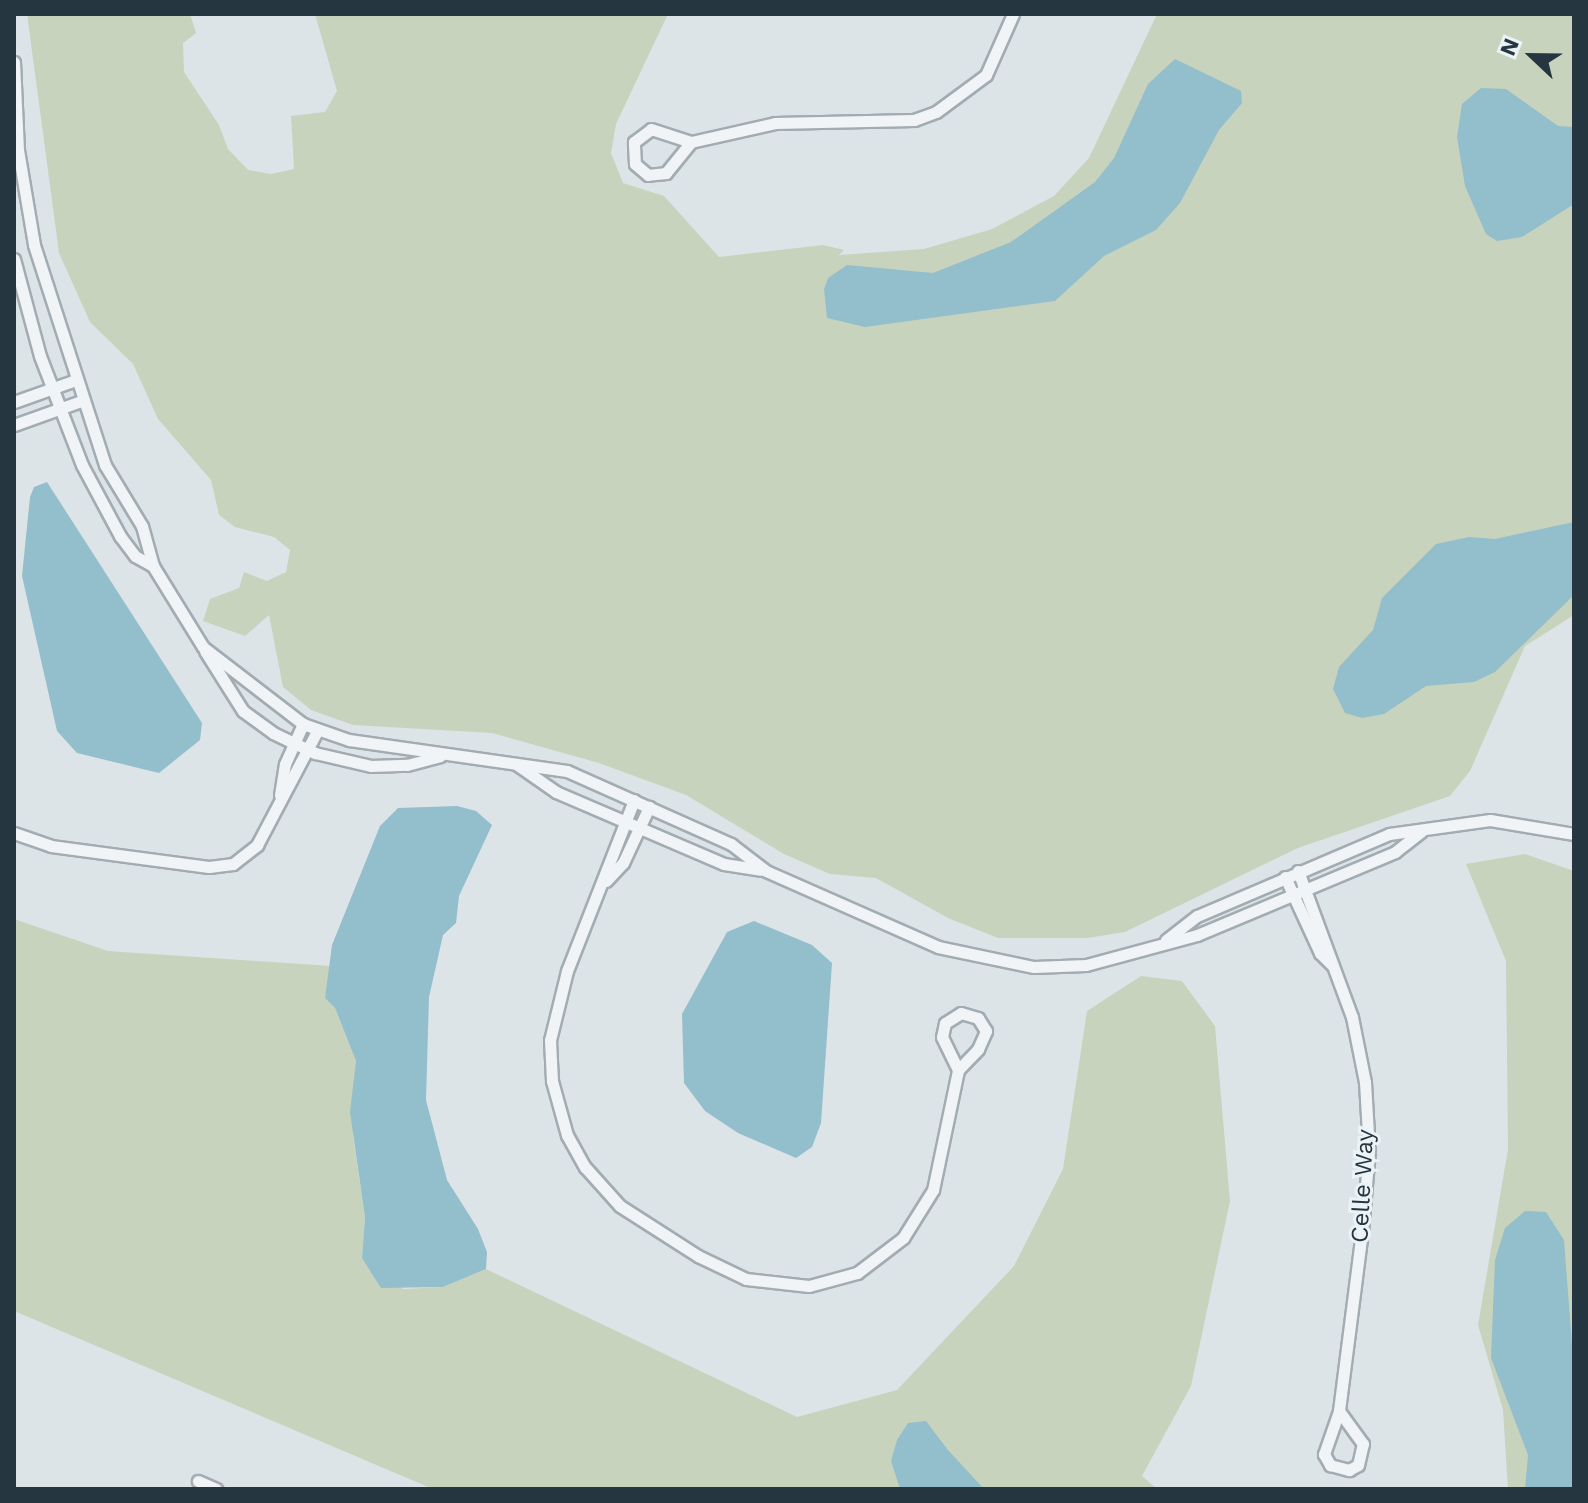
<!DOCTYPE html>
<style>
body{margin:0}
#map{position:relative;width:1588px;height:1503px;overflow:hidden;background:#dde4e8;font-family:"Work Sans",sans-serif}
div>[style]{position:absolute}
.green>*{inset:0;background:#c8d3bd}
.water>*{inset:0;background:#93becc}
.roads{filter:drop-shadow(2px 0 #a2acb2) drop-shadow(-2px 0 #a2acb2) drop-shadow(0 2px #a2acb2) drop-shadow(0 -2px #a2acb2)}
.minor>*{height:11px;margin:-5.5px;padding:0 5.5px;transform-origin:5.5px;border-radius:5.5px;background:#f0f4f6}
span{translate:-50% -50%;white-space:nowrap;text-align:center;line-height:1.15;-webkit-text-stroke:6px #ecf3f6;paint-order:stroke}
.street-label{font-size:24px;color:#253640}
.frame{position:absolute;inset:0;border:16px solid #253640;pointer-events:none}
.north{position:absolute;left:1492px;top:16px;width:80px;height:80px;-webkit-text-stroke:6px #ecf3f6;paint-order:stroke;rotate:292deg;font-size:22px;font-weight:700;line-height:32px;text-align:center;color:#253640}
.north::after{content:'';display:block;margin:auto;width:28px;height:36px;background:#253640;clip-path:polygon(50% 0,100% 100%,50% 72%,0 100%)}
</style>
<div id="map">
<div class="green">
<div style="clip-path:polygon(27px 14px,190px 14px,196px 33px,183px 43px,184px 72px,219px 125px,228px 149px,248px 170px,271px 174px,294px 169px,291px 116px,325px 112px,337px 91px,315px 14px,668px 14px,616px 124px,611px 153px,623px 183px,664px 196px,719px 257px,823px 245px,844px 250px,839px 255px,924px 249px,992px 229px,1054px 196px,1089px 158px,1157px 14px,1574px 14px,1574px 615px,1525px 646px,1470px 771px,1450px 796px,1298px 848px,1125px 932px,1087px 938px,998px 938px,948px 918px,876px 878px,830px 874px,784px 854px,686px 795px,599px 763px,492px 733px,353px 725px,311px 710px,283px 687px,269px 615px,245px 636px,203px 621px,210px 599px,239px 588px,244px 572px,267px 581px,286px 572px,290px 550px,274px 537px,235px 527px,219px 515px,211px 480px,158px 419px,133px 364px,90px 322px,59px 253px)"></div>
<div style="clip-path:polygon(1525px 854px,1574px 871px,1574px 1489px,1508px 1489px,1503px 1410px,1478px 1325px,1508px 1149px,1506px 961px,1466px 864px)"></div>
<div style="clip-path:polygon(14px 919px,108px 951px,331px 966px,325px 998px,335px 1008px,356px 1061px,353px 1135px,365px 1217px,362px 1258px,403px 1289px,443px 1287px,486px 1269px,797px 1417px,897px 1390px,1014px 1266px,1063px 1169px,1087px 1011px,1141px 976px,1182px 981px,1215px 1026px,1230px 1201px,1191px 1386px,1142px 1476px,1157px 1489px,433px 1489px,14px 1311px)"></div>
</div>
<div class="water">
<div style="clip-path:polygon(1175px 59px,1241px 91px,1242px 103px,1219px 130px,1180px 203px,1156px 230px,1104px 256px,1055px 301px,865px 327px,827px 318px,824px 289px,828px 278px,847px 265px,933px 273px,1011px 242px,1095px 182px,1114px 158px,1148px 84px)"></div>
<div style="clip-path:polygon(1481px 88px,1506px 89px,1558px 126px,1574px 127px,1574px 204px,1522px 237px,1497px 241px,1486px 234px,1465px 186px,1457px 137px,1462px 104px)"></div>
<div style="clip-path:polygon(47px 482px,202px 723px,200px 740px,159px 773px,77px 753px,57px 731px,22px 576px,30px 497px,34px 487px)"></div>
<div style="clip-path:polygon(1574px 522px,1574px 595px,1495px 672px,1474px 682px,1426px 686px,1384px 714px,1362px 718px,1345px 713px,1333px 689px,1339px 667px,1373px 630px,1382px 598px,1436px 544px,1469px 537px,1495px 539px)"></div>
<div style="clip-path:polygon(457px 806px,476px 811px,492px 825px,459px 896px,456px 923px,443px 935px,429px 997px,426px 1100px,447px 1180px,478px 1229px,487px 1252px,486px 1269px,443px 1287px,381px 1288px,362px 1258px,365px 1217px,350px 1112px,356px 1061px,335px 1008px,325px 998px,332px 945px,380px 826px,398px 808px)"></div>
<div style="clip-path:polygon(754px 921px,812px 945px,832px 963px,821px 1123px,812px 1147px,796px 1158px,738px 1133px,705px 1111px,684px 1083px,682px 1014px,727px 932px)"></div>
<div style="clip-path:polygon(1525px 1211px,1546px 1212px,1564px 1240px,1574px 1371px,1574px 1489px,1525px 1489px,1528px 1455px,1491px 1358px,1495px 1260px,1505px 1228px)"></div>
<div style="clip-path:polygon(926px 1421px,948px 1450px,984px 1489px,900px 1489px,891px 1461px,897px 1440px,908px 1423px)"></div>
</div>
<div class="roads">
<div class="minor">
<div style="left:14px;top:62px;width:88px;rotate:87.4deg"></div>
<div style="left:18px;top:150px;width:96px;rotate:80.4deg"></div>
<div style="left:34px;top:245px;width:231px;rotate:72.1deg"></div>
<div style="left:105px;top:465px;width:71px;rotate:58.8deg"></div>
<div style="left:142px;top:526px;width:41px;rotate:74.6deg"></div>
<div style="left:153px;top:566px;width:95px;rotate:58.3deg"></div>
<div style="left:203px;top:647px;width:126px;rotate:37.6deg"></div>
<div style="left:303px;top:724px;width:49px;rotate:19.2deg"></div>
<div style="left:349px;top:740px;width:220px;rotate:8.1deg"></div>
<div style="left:567px;top:771px;width:180px;rotate:24deg"></div>
<div style="left:731px;top:844px;width:44px;rotate:37.6deg"></div>
<div style="left:766px;top:871px;width:188px;rotate:23.8deg"></div>
<div style="left:938px;top:947px;width:98px;rotate:11.8deg"></div>
<div style="left:1034px;top:967px;width:52px;rotate:-2.2deg"></div>
<div style="left:1086px;top:965px;width:115px;rotate:-15.1deg"></div>
<div style="left:1197px;top:935px;width:215px;rotate:-22.7deg"></div>
<div style="left:1395px;top:852px;width:33px;rotate:-38deg"></div>
<div style="left:691px;top:142px;width:40px;rotate:129deg"></div>
<div style="left:666px;top:173px;width:18px;rotate:174deg"></div>
<div style="left:648px;top:175px;width:17px;rotate:-140deg"></div>
<div style="left:635px;top:164px;width:22px;rotate:-93deg"></div>
<div style="left:634px;top:142px;width:21px;rotate:-37deg"></div>
<div style="left:651px;top:129px;width:42px;rotate:18deg"></div>
<div style="left:691px;top:142px;width:86px;rotate:-12.7deg"></div>
<div style="left:775px;top:123px;width:139px;rotate:-1.2deg"></div>
<div style="left:914px;top:120px;width:23px;rotate:-20deg"></div>
<div style="left:936px;top:112px;width:62px;rotate:-36.5deg"></div>
<div style="left:986px;top:75px;width:67px;rotate:-66.1deg"></div>
<div style="left:14px;top:259px;width:100px;rotate:75deg"></div>
<div style="left:40px;top:356px;width:117px;rotate:68.9deg"></div>
<div style="left:82px;top:465px;width:81px;rotate:61.8deg"></div>
<div style="left:120px;top:536px;width:25px;rotate:53deg"></div>
<div style="left:135px;top:556px;width:21px;rotate:29deg"></div>
<div style="left:14px;top:402px;width:63px;rotate:-19.6deg"></div>
<div style="left:14px;top:425px;width:71px;rotate:-19.7deg"></div>
<div style="left:205px;top:651px;width:71px;rotate:57.7deg"></div>
<div style="left:243px;top:711px;width:37px;rotate:36deg"></div>
<div style="left:273px;top:733px;width:47px;rotate:25.5deg"></div>
<div style="left:315px;top:753px;width:57px;rotate:13.1deg"></div>
<div style="left:371px;top:766px;width:36px;rotate:-2deg"></div>
<div style="left:407px;top:765px;width:34px;rotate:-15deg"></div>
<div style="left:516px;top:764px;width:49px;rotate:35deg"></div>
<div style="left:556px;top:792px;width:183px;rotate:23.2deg"></div>
<div style="left:724px;top:864px;width:37px;rotate:9deg"></div>
<div style="left:280px;top:795px;width:31px;rotate:-81deg"></div>
<div style="left:285px;top:764px;width:44px;rotate:-65.8deg"></div>
<div style="left:634px;top:800px;width:184px;rotate:111.4deg"></div>
<div style="left:567px;top:971px;width:71px;rotate:103.8deg"></div>
<div style="left:550px;top:1040px;width:41px;rotate:87.2deg"></div>
<div style="left:552px;top:1081px;width:56px;rotate:74.5deg"></div>
<div style="left:567px;top:1135px;width:37px;rotate:61deg"></div>
<div style="left:585px;top:1167px;width:52px;rotate:48.1deg"></div>
<div style="left:620px;top:1206px;width:93px;rotate:32.7deg"></div>
<div style="left:698px;top:1256px;width:53px;rotate:25.6deg"></div>
<div style="left:746px;top:1279px;width:63px;rotate:6.3deg"></div>
<div style="left:809px;top:1286px;width:50px;rotate:-15.2deg"></div>
<div style="left:857px;top:1273px;width:58px;rotate:-37.3deg"></div>
<div style="left:903px;top:1238px;width:57px;rotate:-58deg"></div>
<div style="left:933px;top:1190px;width:123px;rotate:-78.2deg"></div>
<div style="left:958px;top:1070px;width:29px;rotate:-46deg"></div>
<div style="left:978px;top:1049px;width:20px;rotate:-66deg"></div>
<div style="left:986px;top:1031px;width:15px;rotate:-122deg"></div>
<div style="left:978px;top:1018px;width:18px;rotate:-164deg"></div>
<div style="left:961px;top:1013px;width:19px;rotate:148deg"></div>
<div style="left:945px;top:1023px;width:14px;rotate:102deg"></div>
<div style="left:942px;top:1037px;width:37px;rotate:64deg"></div>
<div style="left:14px;top:833px;width:39px;rotate:19deg"></div>
<div style="left:51px;top:846px;width:159px;rotate:7.6deg"></div>
<div style="left:209px;top:867px;width:24px;rotate:-7deg"></div>
<div style="left:233px;top:864px;width:31px;rotate:-38deg"></div>
<div style="left:257px;top:845px;width:129px;rotate:-62.2deg"></div>
<div style="left:1298px;top:871px;width:156px;rotate:69.7deg"></div>
<div style="left:1352px;top:1017px;width:66px;rotate:78.7deg"></div>
<div style="left:1365px;top:1082px;width:69px;rotate:86.7deg"></div>
<div style="left:1369px;top:1151px;width:80px;rotate:95deg"></div>
<div style="left:1362px;top:1231px;width:181px;rotate:97.3deg"></div>
<div style="left:1339px;top:1411px;width:46px;rotate:109.2deg"></div>
<div style="left:1324px;top:1454px;width:13px;rotate:61deg"></div>
<div style="left:1330px;top:1465px;width:20px;rotate:15deg"></div>
<div style="left:1349px;top:1470px;width:10px;rotate:-29deg"></div>
<div style="left:1358px;top:1465px;width:22px;rotate:-77deg"></div>
<div style="left:1363px;top:1444px;width:41px;rotate:-126deg"></div>
<div style="left:1285px;top:877px;width:84px;rotate:65.3deg"></div>
<div style="left:1320px;top:953px;width:16px;rotate:45deg"></div>
<div style="left:606px;top:881px;width:25px;rotate:-47deg"></div>
<div style="left:623px;top:863px;width:62px;rotate:-65.1deg"></div>
<div style="left:1166px;top:940px;width:39px;rotate:-38deg"></div>
<div style="left:1197px;top:916px;width:209px;rotate:-23.1deg"></div>
<div style="left:1389px;top:834px;width:102px;rotate:-7.9deg"></div>
<div style="left:1490px;top:820px;width:85px;rotate:9.5deg"></div>
<div style="left:198px;top:1481px;width:20px;rotate:24deg"></div>
</div>
</div>
<div class="street-label">
<span style="left:1363px;top:1186px;rotate:-87deg">Celle Way</span>
</div>
<div class="frame"></div>
<div class="north">N</div>
</div>
